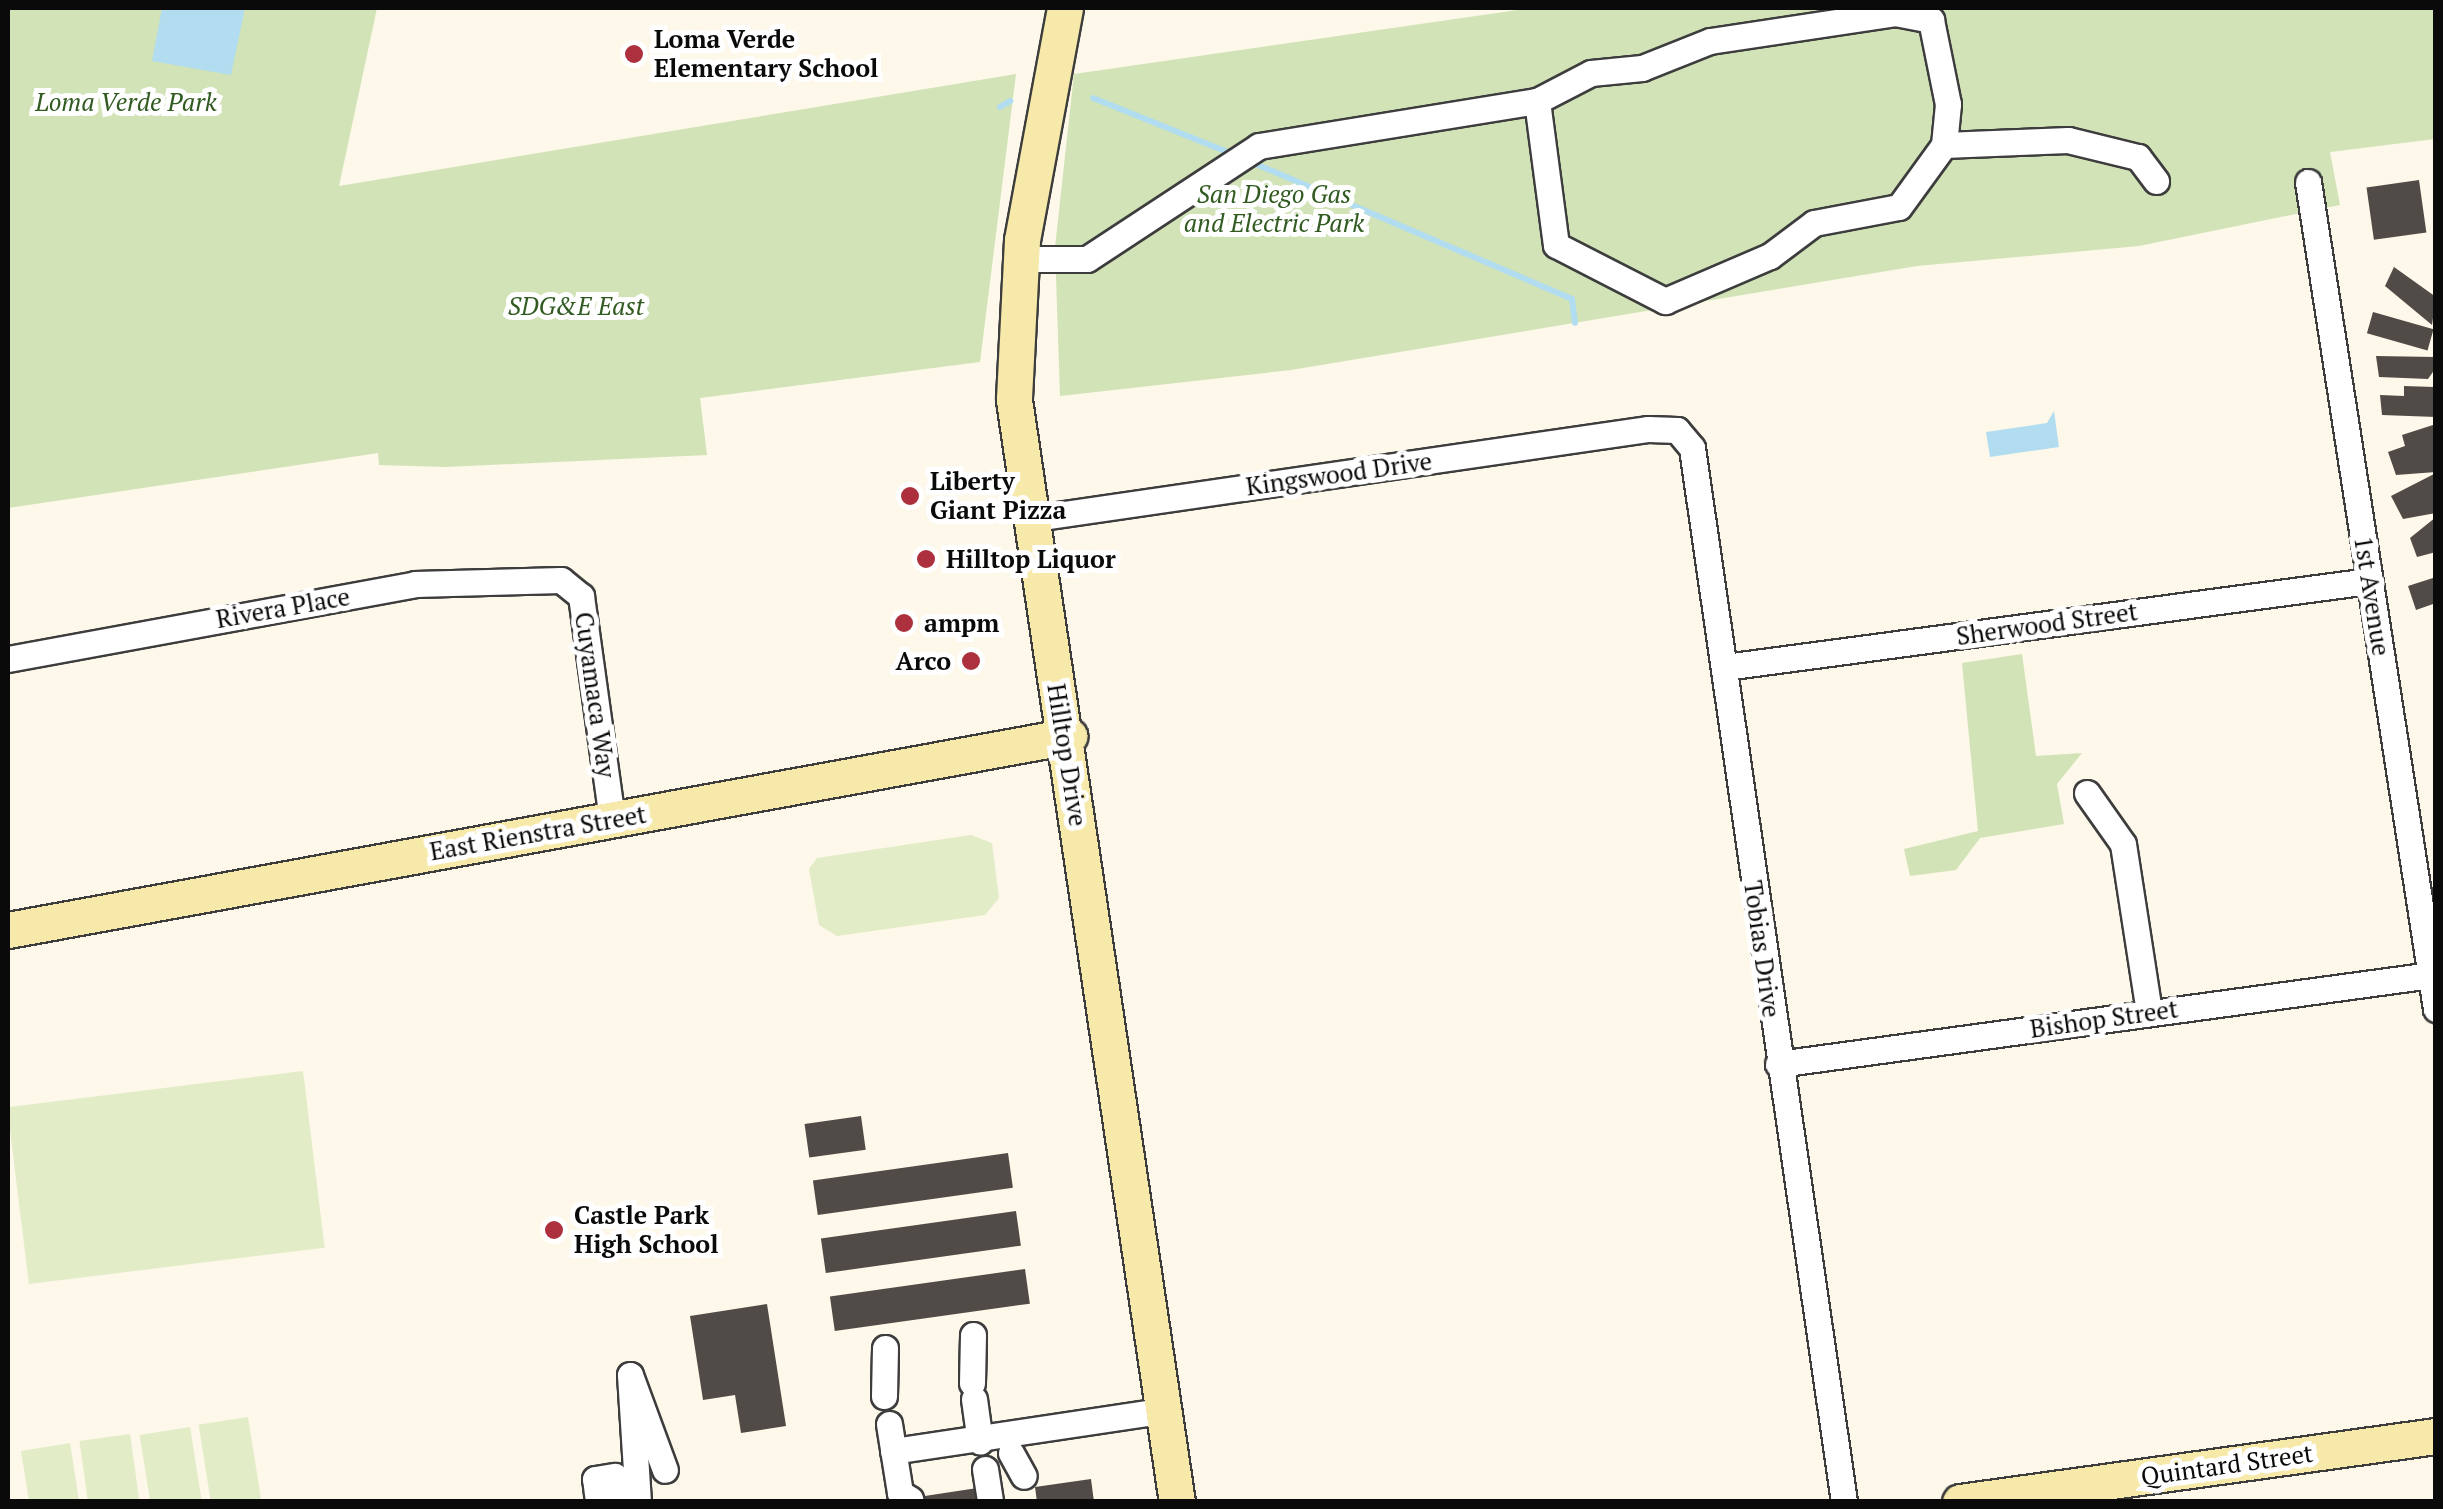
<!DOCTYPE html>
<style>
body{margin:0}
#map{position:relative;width:2443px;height:1509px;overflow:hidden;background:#fdf8e9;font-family:"PT Serif",serif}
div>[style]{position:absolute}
.green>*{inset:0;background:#d1e3b7}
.pitch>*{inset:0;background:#e2ecc7;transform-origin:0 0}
.water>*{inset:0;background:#b2ddf0}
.stream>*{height:6px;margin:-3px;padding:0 3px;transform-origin:3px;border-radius:3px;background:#b2ddf0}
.building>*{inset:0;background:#514b47;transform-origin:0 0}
.roads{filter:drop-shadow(2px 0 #3d3d3d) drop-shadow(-2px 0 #3d3d3d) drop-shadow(0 2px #3d3d3d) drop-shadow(0 -2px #3d3d3d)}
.street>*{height:25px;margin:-12.5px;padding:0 12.5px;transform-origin:12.5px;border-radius:12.5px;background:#fff}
.secondary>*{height:35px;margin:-17.5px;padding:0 17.5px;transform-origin:17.5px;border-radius:17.5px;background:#f7e9a9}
.dots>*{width:28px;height:28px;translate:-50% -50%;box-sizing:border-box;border:5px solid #fff;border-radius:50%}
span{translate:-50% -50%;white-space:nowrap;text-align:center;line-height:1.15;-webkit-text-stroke:10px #fff;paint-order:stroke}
.poi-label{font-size:25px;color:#0a0a0a;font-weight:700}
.left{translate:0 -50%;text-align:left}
.right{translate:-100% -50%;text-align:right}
.park-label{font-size:25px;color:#315b21;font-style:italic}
.street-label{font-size:25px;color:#0a0a0a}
.frame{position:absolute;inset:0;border:10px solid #0a0a0a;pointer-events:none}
</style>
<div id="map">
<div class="green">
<div style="clip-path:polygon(8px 8px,377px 8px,339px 186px,1016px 74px,980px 362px,700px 398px,707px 455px,446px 467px,379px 465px,378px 453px,8px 508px)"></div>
<div style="clip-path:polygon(1532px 8px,2435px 8px,2435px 139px,2330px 152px,2340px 205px,2139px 246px,1917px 266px,1291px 370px,1060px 396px,1055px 247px,1074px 74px)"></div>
<div style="clip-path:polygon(2022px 654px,2036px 756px,2082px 753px,2057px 784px,2064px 824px,1980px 838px,1956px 870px,1910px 876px,1904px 849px,1978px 831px,1962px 663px)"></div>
</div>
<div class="pitch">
<div style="clip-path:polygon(971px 835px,992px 843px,999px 898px,985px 915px,837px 936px,819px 925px,809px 869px,817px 858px)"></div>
<div style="left:303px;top:1071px;width:178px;height:298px;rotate:83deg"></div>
<div style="left:248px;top:1417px;width:85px;height:50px;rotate:81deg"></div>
<div style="left:190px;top:1427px;width:75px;height:51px;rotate:81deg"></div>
<div style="left:130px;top:1434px;width:68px;height:51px;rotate:82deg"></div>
<div style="clip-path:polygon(70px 1443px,79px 1501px,29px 1501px,21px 1451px)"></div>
</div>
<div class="water">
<div style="clip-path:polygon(162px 8px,245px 8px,231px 75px,152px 61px)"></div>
<div style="clip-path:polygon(2054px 411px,2059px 447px,1990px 457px,1986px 432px,2047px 423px)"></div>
</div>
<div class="stream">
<div style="left:1093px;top:98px;width:153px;rotate:21.9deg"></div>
<div style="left:1000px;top:107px;width:12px;rotate:-31deg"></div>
<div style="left:1251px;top:162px;width:349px;rotate:23.1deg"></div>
<div style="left:1572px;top:299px;width:24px;rotate:83deg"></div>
</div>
<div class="building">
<div style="left:2419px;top:180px;width:53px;height:53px;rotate:82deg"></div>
<div style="clip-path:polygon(2394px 267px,2436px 297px,2432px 325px,2385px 286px)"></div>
<div style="left:2373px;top:312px;width:63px;height:22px;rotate:16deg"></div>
<div style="clip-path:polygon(2376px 356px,2435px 357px,2435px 369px,2428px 379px,2379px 377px)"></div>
<div style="clip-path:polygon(2404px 386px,2434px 387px,2436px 417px,2382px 415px,2380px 395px,2404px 396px)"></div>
<div style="clip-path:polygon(2436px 424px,2436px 472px,2396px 475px,2388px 452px,2405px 446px,2402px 435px)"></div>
<div style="clip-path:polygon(2436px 473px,2436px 513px,2403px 519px,2391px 496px)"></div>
<div style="clip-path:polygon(2436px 517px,2436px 552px,2417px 557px,2410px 538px)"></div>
<div style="clip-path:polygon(2435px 567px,2436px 603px,2416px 610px,2408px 586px,2433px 578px)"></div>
<div style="left:861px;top:1116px;width:34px;height:57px;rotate:82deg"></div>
<div style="left:1008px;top:1153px;width:35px;height:197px;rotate:82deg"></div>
<div style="left:1016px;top:1211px;width:35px;height:197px;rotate:82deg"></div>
<div style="left:1025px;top:1269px;width:35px;height:197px;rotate:82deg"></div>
<div style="clip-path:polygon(767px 1304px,786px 1426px,741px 1433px,735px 1395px,703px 1400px,690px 1316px)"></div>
<div style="clip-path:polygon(1091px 1479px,1094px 1502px,1037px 1502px,1035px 1487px)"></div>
<div style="clip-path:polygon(984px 1487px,986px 1502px,905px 1502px,905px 1499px)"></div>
</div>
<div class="roads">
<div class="street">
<div style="left:1537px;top:101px;width:61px;rotate:-27.4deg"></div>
<div style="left:1591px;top:73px;width:51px;rotate:-5.6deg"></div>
<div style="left:1642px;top:68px;width:73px;rotate:-21.7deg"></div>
<div style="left:1710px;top:41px;width:187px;rotate:-8.6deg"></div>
<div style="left:1895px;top:13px;width:37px;rotate:11deg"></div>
<div style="left:1931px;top:20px;width:86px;rotate:78.6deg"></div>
<div style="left:1948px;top:104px;width:41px;rotate:95.6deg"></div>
<div style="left:2308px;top:182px;width:837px;rotate:81.2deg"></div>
<div style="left:1021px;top:259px;width:66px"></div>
<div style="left:1087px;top:259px;width:206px;rotate:-33.3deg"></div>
<div style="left:1259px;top:146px;width:282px;rotate:-9.2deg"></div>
<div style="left:1537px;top:101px;width:145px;rotate:82.5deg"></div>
<div style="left:1556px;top:245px;width:123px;rotate:27.2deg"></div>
<div style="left:1665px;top:301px;width:114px;rotate:-23.2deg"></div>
<div style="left:1770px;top:256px;width:55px;rotate:-36.9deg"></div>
<div style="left:1814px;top:223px;width:86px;rotate:-10.7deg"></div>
<div style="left:1899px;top:207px;width:77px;rotate:-54deg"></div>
<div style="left:1944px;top:145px;width:124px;rotate:-2.3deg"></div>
<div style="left:2068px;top:140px;width:72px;rotate:13.7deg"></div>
<div style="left:2138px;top:157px;width:30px;rotate:53deg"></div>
<div style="left:1029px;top:519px;width:626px;rotate:-8.27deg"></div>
<div style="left:1648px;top:429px;width:29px;rotate:2deg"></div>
<div style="left:1677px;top:430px;width:23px;rotate:50deg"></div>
<div style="left:1692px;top:448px;width:1065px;rotate:81.79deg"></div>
<div style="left:8px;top:659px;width:414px;rotate:-10.4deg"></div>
<div style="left:415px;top:584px;width:146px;rotate:-1.6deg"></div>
<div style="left:561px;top:580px;width:26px;rotate:39deg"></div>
<div style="left:581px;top:596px;width:225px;rotate:82.1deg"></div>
<div style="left:1725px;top:667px;width:650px;rotate:-7.61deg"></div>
<div style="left:2087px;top:793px;width:62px;rotate:54.8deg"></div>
<div style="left:2123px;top:844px;width:170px;rotate:81.2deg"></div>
<div style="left:1778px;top:1064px;width:659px;rotate:-7.76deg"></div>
<div style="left:972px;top:1383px;width:48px;rotate:-88.8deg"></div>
<div style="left:884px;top:1396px;width:48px;rotate:-88.8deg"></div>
<div style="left:974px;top:1399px;width:43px;rotate:82.1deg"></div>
<div style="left:889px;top:1424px;width:70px;rotate:80.9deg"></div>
<div style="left:900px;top:1493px;width:12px;rotate:31deg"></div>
<div style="left:893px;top:1451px;width:271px;rotate:-8.5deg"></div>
<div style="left:1011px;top:1453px;width:26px;rotate:61deg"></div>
<div style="left:985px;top:1469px;width:33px;rotate:81deg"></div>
<div style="left:612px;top:1477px;width:26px;rotate:77deg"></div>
<div style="left:598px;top:1502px;width:23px;rotate:-97deg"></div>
<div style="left:595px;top:1479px;width:20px;rotate:-9deg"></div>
<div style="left:638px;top:1502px;width:127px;rotate:-93.6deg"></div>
<div style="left:630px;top:1375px;width:101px;rotate:69.8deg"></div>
</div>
<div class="secondary">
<div style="left:1065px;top:8px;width:236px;rotate:100.5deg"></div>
<div style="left:1022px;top:240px;width:160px;rotate:92.9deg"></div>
<div style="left:1014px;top:400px;width:1114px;rotate:81.59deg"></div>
<div style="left:8px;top:930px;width:1079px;rotate:-10.36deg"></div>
<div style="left:1960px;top:1502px;width:481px;rotate:-7.9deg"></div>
</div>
</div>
<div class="dots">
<div style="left:634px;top:54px;background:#ac303e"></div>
<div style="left:910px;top:496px;background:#ac303e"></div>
<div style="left:926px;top:559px;background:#ac303e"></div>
<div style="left:904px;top:623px;background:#ac303e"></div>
<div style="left:971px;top:661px;background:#ac303e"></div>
<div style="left:554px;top:1230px;background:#ac303e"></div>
</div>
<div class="poi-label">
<span class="left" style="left:654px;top:54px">Loma Verde<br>Elementary School</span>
<span class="left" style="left:930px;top:496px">Liberty<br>Giant Pizza</span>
<span class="left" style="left:946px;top:559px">Hilltop Liquor</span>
<span class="left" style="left:924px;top:623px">ampm</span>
<span class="right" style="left:951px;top:661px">Arco</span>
<span class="left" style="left:574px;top:1230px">Castle Park<br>High School</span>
</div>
<div class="park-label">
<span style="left:126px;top:102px">Loma Verde Park</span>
<span style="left:1274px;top:209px">San Diego Gas<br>and Electric Park</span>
<span style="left:576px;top:306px">SDG&amp;E East</span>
</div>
<div class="street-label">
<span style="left:1339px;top:474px;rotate:-8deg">Kingswood Drive</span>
<span style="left:2372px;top:596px;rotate:81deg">1st Avenue</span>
<span style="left:283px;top:608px;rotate:-10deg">Rivera Place</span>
<span style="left:2047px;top:624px;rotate:-8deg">Sherwood Street</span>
<span style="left:595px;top:695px;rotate:82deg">Cuyamaca Way</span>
<span style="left:1067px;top:755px;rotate:81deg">Hilltop Drive</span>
<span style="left:538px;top:833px;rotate:-10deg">East Rienstra Street</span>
<span style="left:1762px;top:949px;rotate:82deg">Tobias Drive</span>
<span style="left:2104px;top:1019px;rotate:-8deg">Bishop Street</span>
<span style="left:2227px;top:1465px;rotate:-8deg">Quintard Street</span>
</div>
<div class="frame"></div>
</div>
